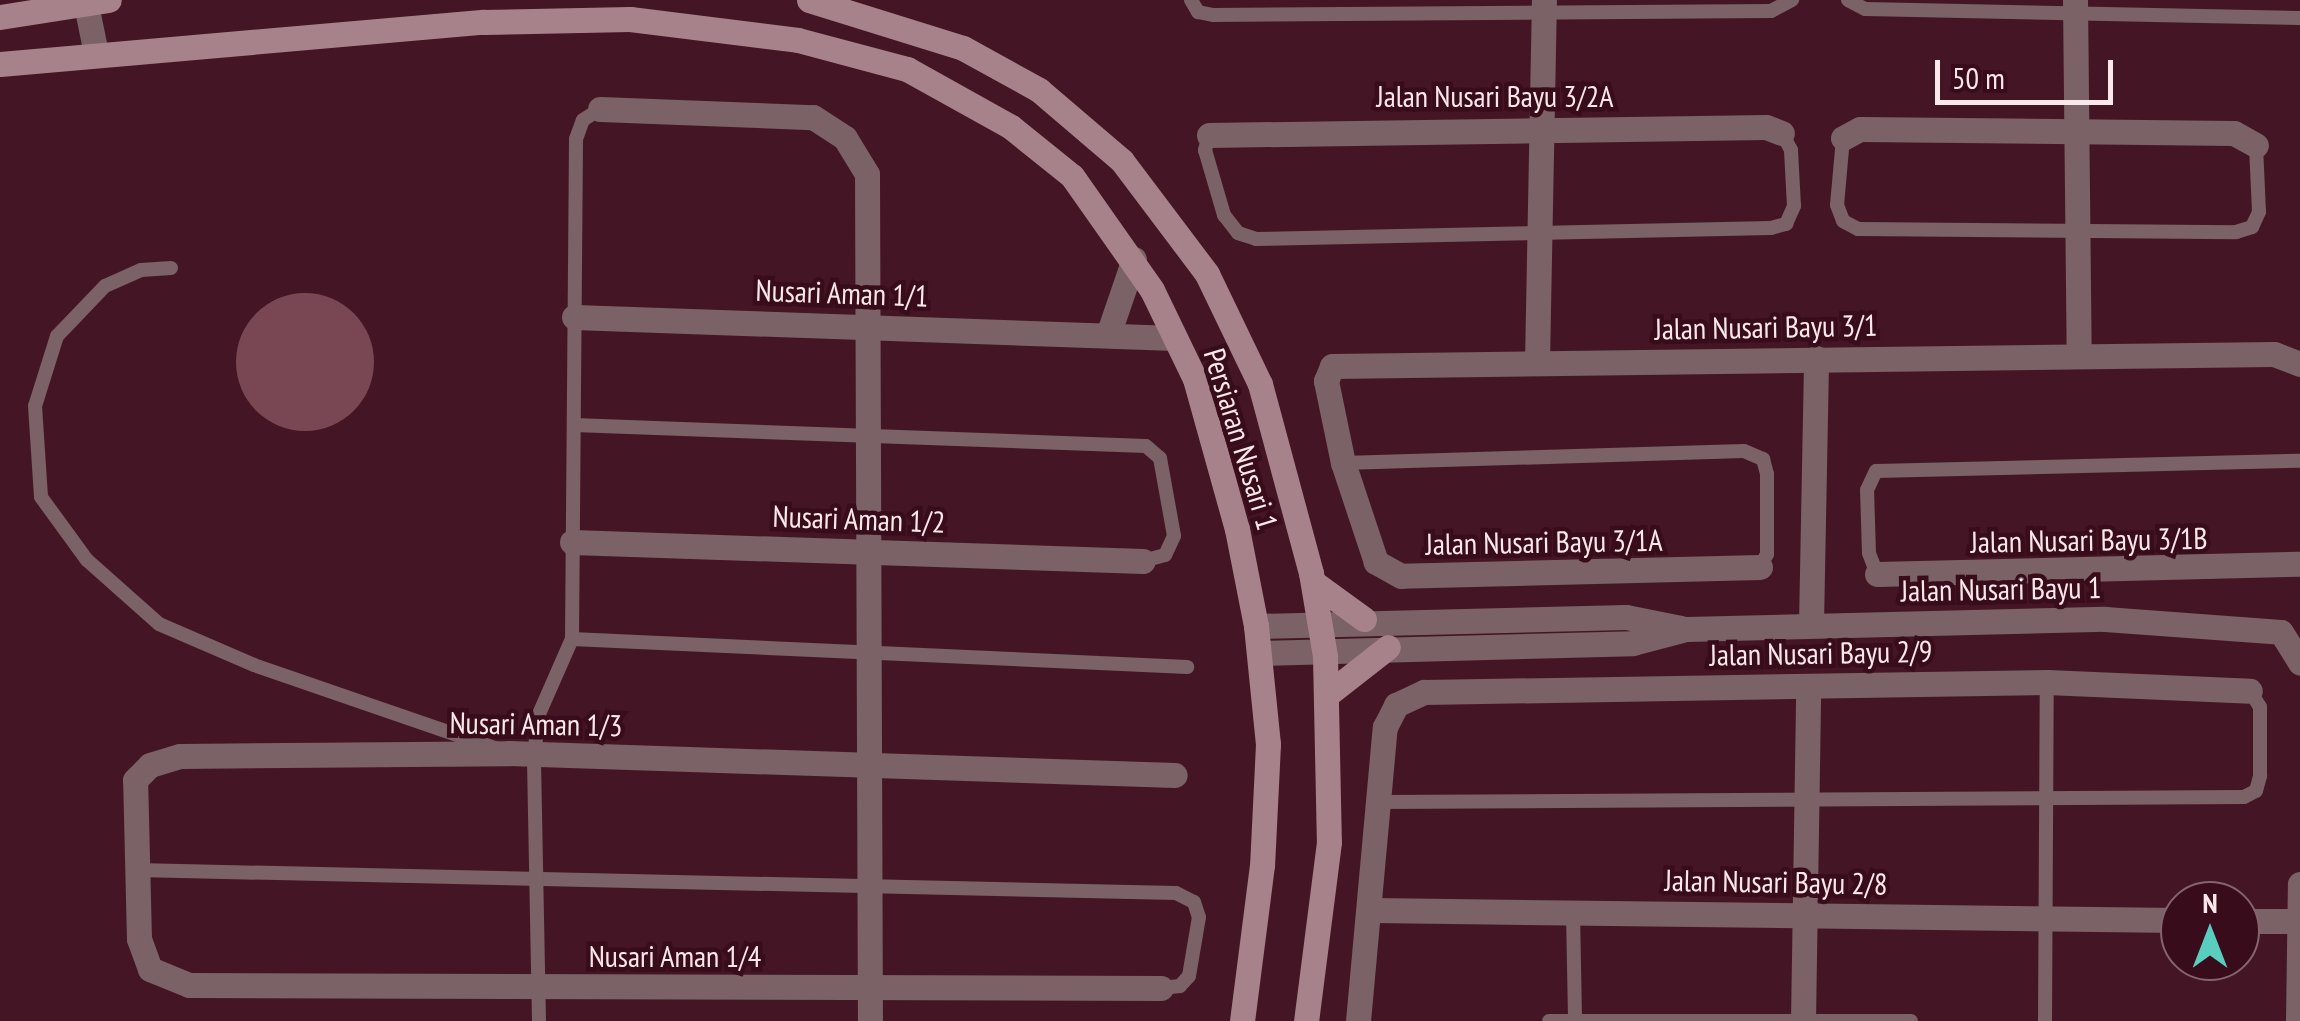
<!DOCTYPE html>
<style>
body{margin:0}
#map{position:relative;width:2300px;height:1021px;overflow:hidden;background:#441625;font-family:"PT Sans Narrow",sans-serif}
div>[style]{position:absolute}
.building>*{inset:0;background:#794653}
.round{border-radius:50%}
.lane>*{height:14px;margin:-7px;padding:0 7px;transform-origin:7px;border-radius:7px;background:#7a6267}
.street>*{height:25px;margin:-12.5px;padding:0 12.5px;transform-origin:12.5px;border-radius:12.5px;background:#7a6267}
.secondary>*{height:25px;margin:-12.5px;padding:0 12.5px;transform-origin:12.5px;border-radius:12.5px;background:#a8828b}
span{translate:-50% -50%;white-space:nowrap;text-align:center;line-height:1.15;-webkit-text-stroke:9px #380c1b;paint-order:stroke}
.street-label{font-size:30px;color:#fbe8ec}
.north{position:absolute;left:2160px;top:881px;width:100px;height:100px;box-sizing:border-box;background:#380c1b;border:2px solid #86646f;border-radius:50%;rotate:0deg;font-size:28px;font-weight:700;line-height:40px;text-align:center;color:#fbe8ec}
.north::after{content:'';display:block;margin:auto;width:35px;height:45px;background:#5acebe;clip-path:polygon(50% 0,100% 100%,50% 72%,0 100%)}
.scale{position:absolute;left:1935px;top:60px;width:178px;height:45px;box-sizing:border-box;border:5px solid #fbe8ec;border-top:0;padding-left:12px;font-size:30px;line-height:35px;white-space:nowrap;color:#fbe8ec;-webkit-text-stroke:8px #380c1b;paint-order:stroke}
</style>
<div id="map">
<div class="building">
<div class="round" style="left:236px;top:293px;width:138px;height:138px"></div>
</div>
<div class="lane">
<div style="left:1191px;top:0;width:14px;rotate:60deg"></div>
<div style="left:1198px;top:12px;width:16px;rotate:11deg"></div>
<div style="left:1214px;top:15px;width:557px;rotate:-0.41deg"></div>
<div style="left:1771px;top:11px;width:24px;rotate:-28deg"></div>
<div style="left:1848px;top:0;width:19px;rotate:28deg"></div>
<div style="left:1865px;top:9px;width:435px;rotate:1.2deg"></div>
<div style="left:1209px;top:135px;width:16px;rotate:105deg"></div>
<div style="left:1205px;top:150px;width:68px;rotate:73.7deg"></div>
<div style="left:1224px;top:215px;width:23px;rotate:52deg"></div>
<div style="left:1238px;top:233px;width:19px;rotate:18deg"></div>
<div style="left:1256px;top:239px;width:515px;rotate:-1.22deg"></div>
<div style="left:1771px;top:228px;width:16px;rotate:-15deg"></div>
<div style="left:1786px;top:224px;width:20px;rotate:-66deg"></div>
<div style="left:1794px;top:206px;width:56px;rotate:-93.1deg"></div>
<div style="left:1791px;top:150px;width:19px;rotate:-118deg"></div>
<div style="left:1843px;top:138px;width:67px;rotate:95.1deg"></div>
<div style="left:1837px;top:205px;width:17px;rotate:69deg"></div>
<div style="left:1843px;top:221px;width:17px;rotate:28deg"></div>
<div style="left:1858px;top:229px;width:378px;rotate:0.5deg"></div>
<div style="left:2236px;top:232px;width:17px;rotate:-17deg"></div>
<div style="left:2252px;top:227px;width:17px;rotate:-65deg"></div>
<div style="left:2259px;top:212px;width:67px;rotate:-92.6deg"></div>
<div style="left:171px;top:268px;width:30px;rotate:176deg"></div>
<div style="left:141px;top:270px;width:39px;rotate:156deg"></div>
<div style="left:105px;top:286px;width:69px;rotate:133.8deg"></div>
<div style="left:57px;top:336px;width:73px;rotate:107.4deg"></div>
<div style="left:35px;top:406px;width:91px;rotate:86.2deg"></div>
<div style="left:41px;top:497px;width:78px;rotate:53.9deg"></div>
<div style="left:87px;top:560px;width:96px;rotate:41.6deg"></div>
<div style="left:159px;top:624px;width:103px;rotate:23.3deg"></div>
<div style="left:254px;top:665px;width:255px;rotate:19deg"></div>
<div style="left:574px;top:425px;width:572px;rotate:2.1deg"></div>
<div style="left:1146px;top:446px;width:18px;rotate:41deg"></div>
<div style="left:1160px;top:458px;width:79px;rotate:79.8deg"></div>
<div style="left:1174px;top:536px;width:21px;rotate:115deg"></div>
<div style="left:1165px;top:555px;width:23px;rotate:165deg"></div>
<div style="left:1343px;top:463px;width:401px;rotate:-1.7deg"></div>
<div style="left:1744px;top:451px;width:21px;rotate:23deg"></div>
<div style="left:1763px;top:459px;width:16px;rotate:75deg"></div>
<div style="left:1767px;top:474px;width:80px;rotate:90deg"></div>
<div style="left:1767px;top:554px;width:15px;rotate:118deg"></div>
<div style="left:1877px;top:574px;width:22px;rotate:-111deg"></div>
<div style="left:1869px;top:553px;width:63px;rotate:-91.8deg"></div>
<div style="left:1867px;top:490px;width:21px;rotate:-65deg"></div>
<div style="left:1876px;top:471px;width:424px;rotate:-1.4deg"></div>
<div style="left:572px;top:639px;width:616px;rotate:2.61deg"></div>
<div style="left:1380px;top:802px;width:864px;rotate:-0.33deg"></div>
<div style="left:2244px;top:797px;width:13px;rotate:-27deg"></div>
<div style="left:2256px;top:791px;width:16px;rotate:-75deg"></div>
<div style="left:2260px;top:776px;width:69px;rotate:-90deg"></div>
<div style="left:2260px;top:707px;width:19px;rotate:-122deg"></div>
<div style="left:137px;top:870px;width:1039px;rotate:1.27deg"></div>
<div style="left:1176px;top:893px;width:20px;rotate:27deg"></div>
<div style="left:1194px;top:902px;width:16px;rotate:72deg"></div>
<div style="left:1199px;top:917px;width:60px;rotate:99.6deg"></div>
<div style="left:1189px;top:976px;width:13px;rotate:132deg"></div>
<div style="left:1180px;top:986px;width:19px;rotate:174deg"></div>
<div style="left:1573px;top:913px;width:108px;rotate:88.9deg"></div>
<div style="left:539px;top:1021px;width:266px;rotate:-91.1deg"></div>
<div style="left:534px;top:755px;width:41px;rotate:-83deg"></div>
<div style="left:539px;top:714px;width:82px;rotate:-66.3deg"></div>
<div style="left:572px;top:639px;width:500px;rotate:-89.54deg"></div>
<div style="left:576px;top:139px;width:20px;rotate:-70deg"></div>
<div style="left:583px;top:120px;width:20px;rotate:-33deg"></div>
<div style="left:1549px;top:1021px;width:362px"></div>
<div style="left:2045px;top:1021px;width:339px;rotate:-89.7deg"></div>
</div>
<div class="street">
<div style="left:85px;top:0;width:54px;rotate:78.3deg"></div>
<div style="left:2075px;top:0;width:356px;rotate:89.4deg"></div>
<div style="left:600px;top:109px;width:213px;rotate:2.2deg"></div>
<div style="left:813px;top:117px;width:38px;rotate:33deg"></div>
<div style="left:845px;top:138px;width:42px;rotate:58.6deg"></div>
<div style="left:867px;top:174px;width:847px;rotate:89.8deg"></div>
<div style="left:1209px;top:135px;width:557px;rotate:-0.82deg"></div>
<div style="left:1766px;top:127px;width:17px;rotate:21deg"></div>
<div style="left:1843px;top:138px;width:19px;rotate:-28deg"></div>
<div style="left:1860px;top:129px;width:374px;rotate:0.6deg"></div>
<div style="left:2234px;top:133px;width:25px;rotate:29deg"></div>
<div style="left:574px;top:317px;width:601px;rotate:2deg"></div>
<div style="left:1109px;top:332px;width:77px;rotate:-71.1deg"></div>
<div style="left:1537px;top:362px;width:362px;rotate:-88.9deg"></div>
<div style="left:572px;top:542px;width:571px;rotate:1.91deg"></div>
<div style="left:1760px;top:567px;width:359px;rotate:178.6deg"></div>
<div style="left:1401px;top:576px;width:29px;rotate:-151deg"></div>
<div style="left:1376px;top:562px;width:104px;rotate:-108.4deg"></div>
<div style="left:1343px;top:463px;width:84px;rotate:-101.7deg"></div>
<div style="left:1326px;top:381px;width:16px;rotate:-68deg"></div>
<div style="left:1332px;top:366px;width:942px;rotate:-0.73deg"></div>
<div style="left:2274px;top:354px;width:28px;rotate:21deg"></div>
<div style="left:1877px;top:574px;width:423px;rotate:-1.4deg"></div>
<div style="left:1811px;top:624px;width:266px;rotate:-88.9deg"></div>
<div style="left:1256px;top:626px;width:370px;rotate:-1.4deg"></div>
<div style="left:1626px;top:617px;width:56px;rotate:11.3deg"></div>
<div style="left:1259px;top:653px;width:374px;rotate:-1.5deg"></div>
<div style="left:1633px;top:643px;width:55px;rotate:-14.8deg"></div>
<div style="left:1686px;top:629px;width:419px;rotate:-1.4deg"></div>
<div style="left:2105px;top:619px;width:176px;rotate:4.2deg"></div>
<div style="left:2281px;top:632px;width:36px;rotate:58deg"></div>
<div style="left:1372px;top:910px;width:808px;rotate:0.71deg"></div>
<div style="left:2240px;top:921px;width:59px"></div>
<div style="left:1161px;top:988px;width:972px;rotate:-179.82deg"></div>
<div style="left:189px;top:985px;width:42px;rotate:-157.7deg"></div>
<div style="left:150px;top:969px;width:32px;rotate:-110deg"></div>
<div style="left:139px;top:939px;width:159px;rotate:-91.4deg"></div>
<div style="left:135px;top:780px;width:21px;rotate:-45deg"></div>
<div style="left:150px;top:765px;width:31px;rotate:-17deg"></div>
<div style="left:180px;top:756px;width:329px;rotate:-0.5deg"></div>
<div style="left:509px;top:753px;width:666px;rotate:1.89deg"></div>
<div style="left:1358px;top:1021px;width:295px;rotate:-84.8deg"></div>
<div style="left:1385px;top:727px;width:25px;rotate:-63deg"></div>
<div style="left:1396px;top:705px;width:31px;rotate:-25deg"></div>
<div style="left:1424px;top:692px;width:623px;rotate:-0.92deg"></div>
<div style="left:2047px;top:682px;width:203px;rotate:2.5deg"></div>
<div style="left:1803px;top:1021px;width:335px;rotate:-89.1deg"></div>
<div style="left:2298px;top:1021px;width:137px;rotate:-89.2deg"></div>
</div>
<div class="secondary">
<div style="left:809px;top:0;width:161px;rotate:17.3deg"></div>
<div style="left:963px;top:48px;width:87px;rotate:28.9deg"></div>
<div style="left:1039px;top:90px;width:109px;rotate:40.5deg"></div>
<div style="left:1122px;top:161px;width:141px;rotate:53deg"></div>
<div style="left:1207px;top:274px;width:122px;rotate:64.3deg"></div>
<div style="left:1260px;top:384px;width:196px;rotate:74.9deg"></div>
<div style="left:1311px;top:573px;width:84px;rotate:80.4deg"></div>
<div style="left:1325px;top:656px;width:186px;rotate:88.8deg"></div>
<div style="left:1329px;top:842px;width:180px;rotate:97.3deg"></div>
<div style="left:0;top:17px;width:110px;rotate:-8.9deg"></div>
<div style="left:0;top:64px;width:486px;rotate:-5deg"></div>
<div style="left:484px;top:22px;width:146px;rotate:-1.2deg"></div>
<div style="left:630px;top:19px;width:169px;rotate:7.1deg"></div>
<div style="left:798px;top:40px;width:113px;rotate:14.9deg"></div>
<div style="left:907px;top:69px;width:119px;rotate:29.1deg"></div>
<div style="left:1011px;top:127px;width:78px;rotate:38.8deg"></div>
<div style="left:1072px;top:176px;width:139px;rotate:54.9deg"></div>
<div style="left:1152px;top:290px;width:99px;rotate:64.2deg"></div>
<div style="left:1195px;top:379px;width:156px;rotate:74.4deg"></div>
<div style="left:1237px;top:529px;width:99px;rotate:78.9deg"></div>
<div style="left:1256px;top:626px;width:119px;rotate:84.2deg"></div>
<div style="left:1268px;top:744px;width:121px;rotate:92.8deg"></div>
<div style="left:1262px;top:865px;width:157px;rotate:97.3deg"></div>
<div style="left:1313px;top:582px;width:63px;rotate:36deg"></div>
<div style="left:1328px;top:694px;width:76px;rotate:-38.1deg"></div>
</div>
<div class="street-label">
<span style="left:1495px;top:96px">Jalan Nusari Bayu 3/2A</span>
<span style="left:842px;top:293px;rotate:2deg">Nusari Aman 1/1</span>
<span style="left:1766px;top:327px;rotate:-1deg">Jalan Nusari Bayu 3/1</span>
<span style="left:1241px;top:439px;rotate:73deg">Persiaran Nusari 1</span>
<span style="left:859px;top:519px;rotate:2deg">Nusari Aman 1/2</span>
<span style="left:2089px;top:540px;rotate:-1deg">Jalan Nusari Bayu 3/1B</span>
<span style="left:1544px;top:542px;rotate:-1deg">Jalan Nusari Bayu 3/1A</span>
<span style="left:2001px;top:589px;rotate:-1deg">Jalan Nusari Bayu 1</span>
<span style="left:1821px;top:653px;rotate:-1deg">Jalan Nusari Bayu 2/9</span>
<span style="left:536px;top:724px;rotate:1deg">Nusari Aman 1/3</span>
<span style="left:1776px;top:882px;rotate:1deg">Jalan Nusari Bayu 2/8</span>
<span style="left:675px;top:956px">Nusari Aman 1/4</span>
</div>
<div class="north">N</div>
<div class="scale">50 m</div>
</div>
